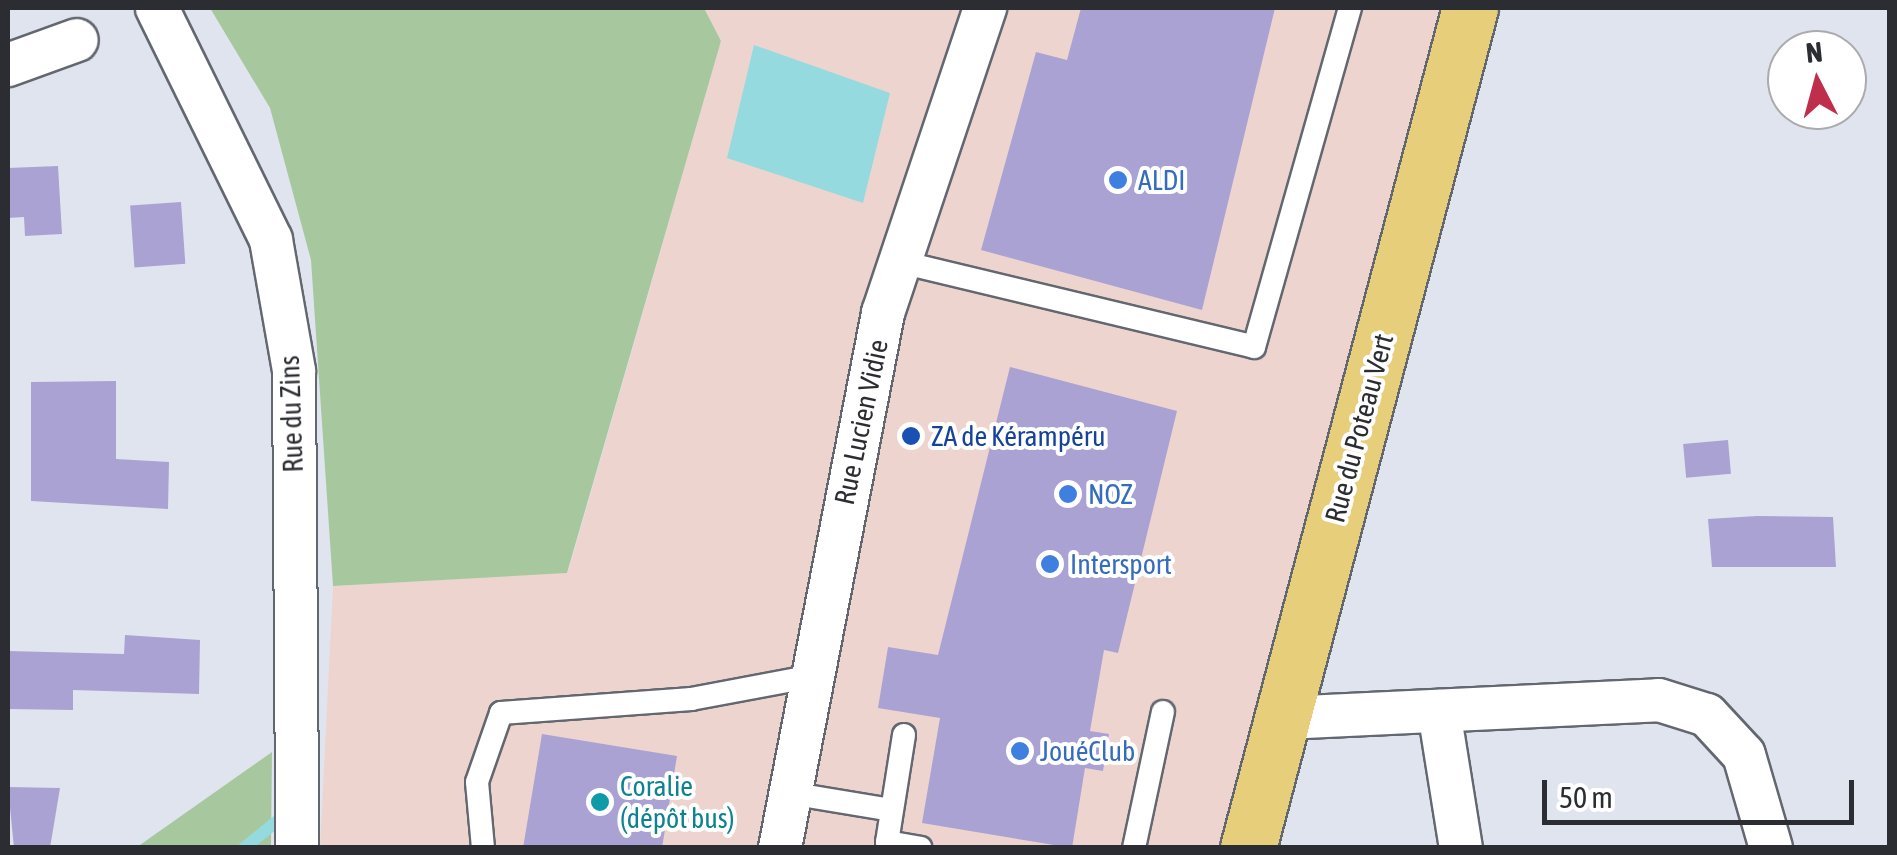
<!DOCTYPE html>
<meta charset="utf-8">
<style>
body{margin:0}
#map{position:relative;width:1897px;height:855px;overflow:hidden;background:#e0e4ef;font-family:"Asap Condensed",sans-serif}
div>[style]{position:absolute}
.commercial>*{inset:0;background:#eed4cf}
.green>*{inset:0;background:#a7c89f}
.water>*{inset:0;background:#95dade}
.stream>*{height:12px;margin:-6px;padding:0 6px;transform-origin:6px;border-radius:6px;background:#95dade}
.building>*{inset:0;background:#aaa2d2;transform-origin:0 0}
.roads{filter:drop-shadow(2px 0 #636770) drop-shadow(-2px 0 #636770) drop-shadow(0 2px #636770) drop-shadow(0 -2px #636770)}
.service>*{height:22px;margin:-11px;padding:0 11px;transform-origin:11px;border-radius:11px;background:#fff}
.minor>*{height:42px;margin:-21px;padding:0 21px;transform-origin:21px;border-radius:21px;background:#fff}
.primary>*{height:55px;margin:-27.5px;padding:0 27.5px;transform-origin:27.5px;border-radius:27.5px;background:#e7ce7a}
.dots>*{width:28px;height:28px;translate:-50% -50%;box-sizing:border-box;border:5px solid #fff;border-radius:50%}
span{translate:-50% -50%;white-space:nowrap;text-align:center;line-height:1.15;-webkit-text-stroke:8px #fff;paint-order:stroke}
.shop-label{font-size:28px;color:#366cbe}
.left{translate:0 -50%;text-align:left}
.street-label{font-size:28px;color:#2c2d32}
.transit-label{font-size:28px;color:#164399}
.culture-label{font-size:28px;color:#0d838f}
.frame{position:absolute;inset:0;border:10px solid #2c2d32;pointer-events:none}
.north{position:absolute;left:1767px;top:30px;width:100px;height:100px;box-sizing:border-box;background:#fff;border:2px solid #ababad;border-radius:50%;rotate:354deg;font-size:28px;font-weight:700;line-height:40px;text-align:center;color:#2c2d32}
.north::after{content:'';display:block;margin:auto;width:35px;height:45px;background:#bf2f4b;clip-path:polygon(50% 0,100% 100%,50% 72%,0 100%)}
.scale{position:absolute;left:1542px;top:780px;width:312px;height:45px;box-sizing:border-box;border:5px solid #2c2d32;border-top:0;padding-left:12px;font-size:30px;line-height:35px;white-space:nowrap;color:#2c2d32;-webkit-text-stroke:8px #fff;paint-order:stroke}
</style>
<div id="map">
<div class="commercial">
<div style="clip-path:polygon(704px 8px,1470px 8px,1248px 847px,320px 848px,333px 586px,568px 572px,721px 41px)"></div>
</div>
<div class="green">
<div style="clip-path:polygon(210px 8px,704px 8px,721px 41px,567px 573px,333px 586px,311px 260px,270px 108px)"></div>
<div style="clip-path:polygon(272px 752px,271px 847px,137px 847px)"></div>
</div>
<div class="water">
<div style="clip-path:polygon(754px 45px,890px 93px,863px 203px,727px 158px)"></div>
</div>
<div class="stream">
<div style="left:244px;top:848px;width:54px;rotate:-39deg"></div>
</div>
<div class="building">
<div style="clip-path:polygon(1081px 8px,1275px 8px,1202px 310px,981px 250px,1036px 52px,1067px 60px)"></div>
<div style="clip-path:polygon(58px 166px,62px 234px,25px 236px,24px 217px,8px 218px,8px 168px)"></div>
<div style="left:181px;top:202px;width:62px;height:51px;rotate:86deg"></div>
<div style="clip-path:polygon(1010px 367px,1177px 411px,1118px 653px,1104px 650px,1090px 731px,1109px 734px,1103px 771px,1085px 768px,1072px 848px,922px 823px,940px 718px,878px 708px,888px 647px,938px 655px)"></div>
<div style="clip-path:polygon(116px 381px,116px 459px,169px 462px,168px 509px,31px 501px,31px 382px)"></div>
<div style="left:1728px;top:440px;width:34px;height:45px;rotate:85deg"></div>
<div style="clip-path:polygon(1757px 516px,1833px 517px,1836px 567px,1712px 567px,1708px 519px)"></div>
<div style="clip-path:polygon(125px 635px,200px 640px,199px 694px,73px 690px,73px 710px,8px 709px,8px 651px,124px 654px)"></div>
<div style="clip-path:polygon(542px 734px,677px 756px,662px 848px,523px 848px)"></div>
<div style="clip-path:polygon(8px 787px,60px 788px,50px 848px,14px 848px)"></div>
</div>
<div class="roads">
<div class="service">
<div style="left:901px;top:262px;width:363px;rotate:13.5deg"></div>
<div style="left:1254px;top:347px;width:352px;rotate:-74.2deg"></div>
<div style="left:904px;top:735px;width:108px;rotate:99deg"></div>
<div style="left:887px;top:842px;width:34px;rotate:10deg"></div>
<div style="left:789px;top:793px;width:104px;rotate:9.4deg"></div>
<div style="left:483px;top:848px;width:66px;rotate:-95.2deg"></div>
<div style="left:477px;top:782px;width:73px;rotate:-70.8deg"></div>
<div style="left:501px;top:713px;width:191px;rotate:-4.2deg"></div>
<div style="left:691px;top:699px;width:120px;rotate:-10.6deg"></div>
<div style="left:1134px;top:848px;width:139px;rotate:-78deg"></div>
</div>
<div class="minor">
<div style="left:157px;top:8px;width:258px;rotate:63.8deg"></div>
<div style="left:271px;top:240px;width:133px;rotate:80deg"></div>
<div style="left:294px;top:371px;width:477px;rotate:89.6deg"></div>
<div style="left:8px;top:65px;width:73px;rotate:-19.9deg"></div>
<div style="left:1439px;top:711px;width:139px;rotate:80.9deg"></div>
<div style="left:1284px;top:718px;width:375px;rotate:-2.7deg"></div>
<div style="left:1659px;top:700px;width:50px;rotate:17.4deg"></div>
<div style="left:1707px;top:715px;width:54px;rotate:47.2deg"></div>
<div style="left:1744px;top:755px;width:97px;rotate:73.8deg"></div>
<div style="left:780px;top:848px;width:545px;rotate:-79.1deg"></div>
<div style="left:883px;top:313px;width:322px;rotate:-71.5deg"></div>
</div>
<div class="primary">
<div style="left:1248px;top:848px;width:869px;rotate:-75.2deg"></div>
</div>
</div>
<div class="dots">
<div style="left:1118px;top:180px;background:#3f7fe0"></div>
<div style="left:911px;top:436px;background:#1a4fb4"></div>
<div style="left:1068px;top:494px;background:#3f7fe0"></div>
<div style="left:1050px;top:564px;background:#3f7fe0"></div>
<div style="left:1020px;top:751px;background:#3f7fe0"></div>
<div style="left:600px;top:802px;background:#0f9aa8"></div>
</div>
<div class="shop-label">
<span class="left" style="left:1138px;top:180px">ALDI</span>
<span class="left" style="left:1088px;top:494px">NOZ</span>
<span class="left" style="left:1070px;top:564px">Intersport</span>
<span class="left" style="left:1040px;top:751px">JouéClub</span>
</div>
<div class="street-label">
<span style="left:291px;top:414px;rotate:-92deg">Rue du Zins</span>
<span style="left:861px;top:422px;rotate:-78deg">Rue Lucien Vidie</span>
<span style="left:1359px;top:428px;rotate:-75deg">Rue du Poteau Vert</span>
</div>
<div class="transit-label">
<span class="left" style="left:931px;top:436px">ZA de Kérampéru</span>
</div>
<div class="culture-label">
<span class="left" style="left:620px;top:802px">Coralie<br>(dépôt bus)</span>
</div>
<div class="frame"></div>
<div class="north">N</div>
<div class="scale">50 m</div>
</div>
